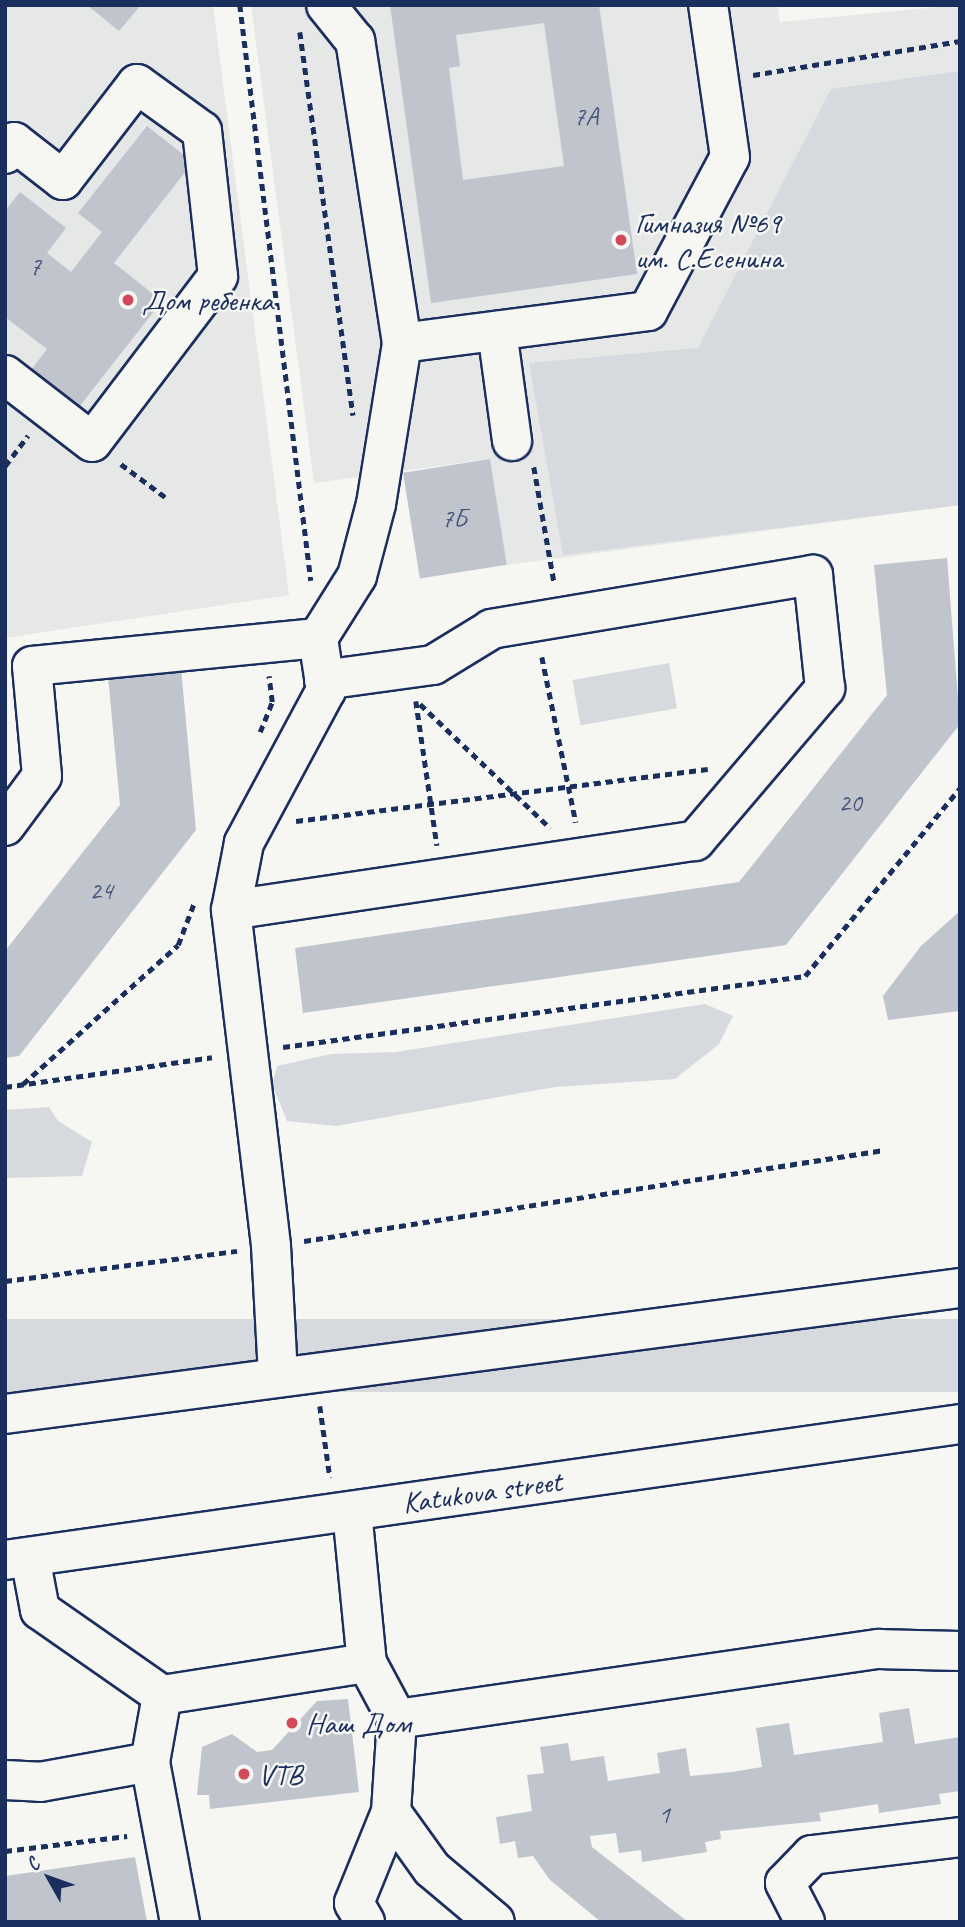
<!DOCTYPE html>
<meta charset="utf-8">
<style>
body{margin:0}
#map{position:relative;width:965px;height:1927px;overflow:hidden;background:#f6f6f2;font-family:Caveat,sans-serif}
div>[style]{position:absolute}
.built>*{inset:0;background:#e6e7e7}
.green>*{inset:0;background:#d6d9dd;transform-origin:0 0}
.building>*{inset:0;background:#c0c4cd;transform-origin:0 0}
.path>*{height:4.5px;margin-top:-2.25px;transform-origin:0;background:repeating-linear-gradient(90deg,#1b2f5e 0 7px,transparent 0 12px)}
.roads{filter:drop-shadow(2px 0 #1b2f5e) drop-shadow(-2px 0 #1b2f5e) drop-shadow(0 2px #1b2f5e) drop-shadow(0 -2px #1b2f5e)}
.minor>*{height:38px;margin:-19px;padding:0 19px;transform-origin:19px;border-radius:19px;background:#f6f6f2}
.major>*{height:38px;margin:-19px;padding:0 19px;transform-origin:19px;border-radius:19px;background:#f6f6f2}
.dots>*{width:19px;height:19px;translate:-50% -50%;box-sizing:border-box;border:4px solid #f6f6f2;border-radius:50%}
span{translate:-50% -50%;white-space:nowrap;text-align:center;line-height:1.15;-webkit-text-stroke:5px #f6f6f2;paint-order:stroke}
.number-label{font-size:26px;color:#44547a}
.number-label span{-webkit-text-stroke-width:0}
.poi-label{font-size:30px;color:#1b2f5e}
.left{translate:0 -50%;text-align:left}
.street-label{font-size:30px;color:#1b2f5e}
.frame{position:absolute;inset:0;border:7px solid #1b2f5e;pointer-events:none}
.north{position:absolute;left:14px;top:1843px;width:70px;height:70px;-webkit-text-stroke:5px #f6f6f2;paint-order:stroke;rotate:310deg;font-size:19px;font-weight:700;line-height:28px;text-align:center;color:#1b2f5e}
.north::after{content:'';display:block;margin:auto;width:24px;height:32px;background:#1b2f5e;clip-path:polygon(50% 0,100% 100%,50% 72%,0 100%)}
</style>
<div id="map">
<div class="built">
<div style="clip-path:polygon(5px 5px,213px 5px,289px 595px,5px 638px)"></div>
<div style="clip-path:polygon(251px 5px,777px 5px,780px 22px,960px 5px,960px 505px,506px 565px,490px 459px,314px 483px)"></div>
</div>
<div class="green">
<div style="clip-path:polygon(960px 71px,960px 505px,563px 555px,529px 363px,698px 348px,831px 89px)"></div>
<div style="left:669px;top:663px;width:46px;height:98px;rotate:80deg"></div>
<div style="clip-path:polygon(705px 1004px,733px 1016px,719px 1044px,675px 1079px,555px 1087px,336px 1126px,287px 1121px,272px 1084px,277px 1066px,331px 1054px,396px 1052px)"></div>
<div style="clip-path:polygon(49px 1107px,58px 1121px,92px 1142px,82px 1176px,5px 1178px,5px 1110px)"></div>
<div style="left:960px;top:1319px;width:73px;height:963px;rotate:90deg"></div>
</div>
<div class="building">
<div style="clip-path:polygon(87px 5px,141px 5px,119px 31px)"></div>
<div style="clip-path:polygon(evenodd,390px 5px,599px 5px,637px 274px,431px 303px,390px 5px,544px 23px,564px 166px,463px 180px,449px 68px,460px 66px,456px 35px,544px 23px)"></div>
<div style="clip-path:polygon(147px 126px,193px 162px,114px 263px,162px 301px,79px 407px,31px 370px,47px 349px,5px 317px,5px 211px,20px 192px,66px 228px,47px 253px,71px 272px,102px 232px,78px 213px)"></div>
<div style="left:490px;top:459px;width:107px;height:88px;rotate:81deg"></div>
<div style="clip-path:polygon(947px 558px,960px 724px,786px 945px,303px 1013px,295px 948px,739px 882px,887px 695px,874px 565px)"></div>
<div style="clip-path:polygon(181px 668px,196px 830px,19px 1056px,5px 1058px,5px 951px,120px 805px,108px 676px)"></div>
<div style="clip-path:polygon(960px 911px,960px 1011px,888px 1020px,883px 996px,921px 946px)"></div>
<div style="clip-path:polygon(348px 1699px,359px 1792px,210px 1809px,209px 1795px,197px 1795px,202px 1747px,232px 1734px,257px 1752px,272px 1750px,317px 1701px)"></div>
<div style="clip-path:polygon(909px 1708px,915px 1744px,960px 1737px,960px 1791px,939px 1794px,941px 1804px,879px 1813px,878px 1804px,819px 1813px,821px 1821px,720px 1831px,721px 1839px,705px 1842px,707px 1852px,642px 1862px,641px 1850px,619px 1853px,616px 1833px,590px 1836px,592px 1847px,688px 1922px,601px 1922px,550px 1880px,533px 1856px,518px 1858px,515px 1841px,500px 1844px,496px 1817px,532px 1811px,527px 1775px,544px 1773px,540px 1747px,568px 1743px,571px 1761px,604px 1756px,608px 1781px,660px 1773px,657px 1753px,686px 1748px,690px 1776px,732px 1772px,762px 1767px,756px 1728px,789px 1723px,794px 1755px,883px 1742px,879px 1713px)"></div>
<div style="clip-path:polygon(135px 1857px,147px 1922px,5px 1922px,5px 1876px)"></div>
</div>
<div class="path">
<div style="left:240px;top:5px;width:580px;rotate:82.97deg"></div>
<div style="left:300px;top:32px;width:387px;rotate:82.1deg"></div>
<div style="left:753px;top:75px;width:210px;rotate:-9.3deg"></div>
<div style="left:121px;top:464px;width:59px;rotate:36.7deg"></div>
<div style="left:5px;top:466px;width:38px;rotate:-53deg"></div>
<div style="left:534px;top:467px;width:117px;rotate:80.1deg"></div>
<div style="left:542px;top:657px;width:169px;rotate:78.4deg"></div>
<div style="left:416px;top:701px;width:146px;rotate:81.7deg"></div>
<div style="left:420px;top:704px;width:180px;rotate:43.6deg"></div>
<div style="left:260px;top:732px;width:32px;rotate:-68deg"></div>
<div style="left:272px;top:702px;width:26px;rotate:-97deg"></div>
<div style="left:296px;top:821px;width:415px;rotate:-7.2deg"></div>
<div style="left:283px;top:1047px;width:527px;rotate:-7.75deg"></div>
<div style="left:805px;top:976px;width:244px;rotate:-50.5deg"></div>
<div style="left:23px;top:1084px;width:208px;rotate:-41.9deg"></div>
<div style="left:178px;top:945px;width:45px;rotate:-69.1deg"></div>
<div style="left:5px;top:1087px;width:209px;rotate:-8.2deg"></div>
<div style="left:304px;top:1241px;width:587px;rotate:-8.92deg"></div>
<div style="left:5px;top:1281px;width:234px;rotate:-7.4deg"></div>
<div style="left:320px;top:1406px;width:72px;rotate:82deg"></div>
<div style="left:5px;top:1851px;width:123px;rotate:-7deg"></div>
</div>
<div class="roads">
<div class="minor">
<div style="left:5px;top:154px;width:15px;rotate:-53deg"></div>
<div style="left:14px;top:142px;width:62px;rotate:37.8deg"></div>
<div style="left:63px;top:180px;width:121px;rotate:-52.4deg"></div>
<div style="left:137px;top:84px;width:80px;rotate:35.9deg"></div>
<div style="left:202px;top:131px;width:146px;rotate:83.7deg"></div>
<div style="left:218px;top:276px;width:208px;rotate:127.2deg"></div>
<div style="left:92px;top:442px;width:110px;rotate:-142.4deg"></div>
<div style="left:497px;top:331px;width:111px;rotate:82.2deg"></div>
<div style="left:402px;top:343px;width:248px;rotate:-7.4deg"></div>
<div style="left:648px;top:311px;width:174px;rotate:-62deg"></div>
<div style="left:730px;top:157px;width:154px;rotate:-98.2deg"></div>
<div style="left:318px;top:638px;width:73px;rotate:-57.8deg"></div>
<div style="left:357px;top:576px;width:74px;rotate:-75.2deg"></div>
<div style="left:376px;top:504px;width:163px;rotate:-80.8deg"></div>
<div style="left:402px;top:343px;width:306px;rotate:-98.8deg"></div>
<div style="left:355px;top:41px;width:46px;rotate:-128.9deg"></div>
<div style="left:5px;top:826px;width:62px;rotate:-53.5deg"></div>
<div style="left:42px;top:776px;width:110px;rotate:-95.2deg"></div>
<div style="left:32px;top:666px;width:287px;rotate:-5.6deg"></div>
<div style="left:318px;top:638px;width:53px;rotate:81.3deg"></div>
<div style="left:326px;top:690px;width:174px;rotate:118.2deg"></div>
<div style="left:244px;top:843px;width:68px;rotate:101deg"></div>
<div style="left:231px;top:910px;width:338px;rotate:83.2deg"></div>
<div style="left:271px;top:1246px;width:131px;rotate:86.9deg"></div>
<div style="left:231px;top:910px;width:469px;rotate:-8.5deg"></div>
<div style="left:695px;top:841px;width:201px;rotate:-49.6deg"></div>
<div style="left:825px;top:688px;width:114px;rotate:-96.1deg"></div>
<div style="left:813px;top:575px;width:326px;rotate:170.5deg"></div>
<div style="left:492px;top:629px;width:69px;rotate:148.6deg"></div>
<div style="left:433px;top:665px;width:110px;rotate:172.2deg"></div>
<div style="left:352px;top:1511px;width:153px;rotate:84.4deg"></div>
<div style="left:367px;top:1663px;width:64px;rotate:61.8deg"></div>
<div style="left:397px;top:1719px;width:93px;rotate:93.7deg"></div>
<div style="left:391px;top:1812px;width:70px;rotate:54.3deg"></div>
<div style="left:432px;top:1869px;width:82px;rotate:40.1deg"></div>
<div style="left:30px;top:1557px;width:54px;rotate:79.3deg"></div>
<div style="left:40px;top:1610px;width:149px;rotate:34.9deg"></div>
<div style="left:397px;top:1719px;width:487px;rotate:-8.3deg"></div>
<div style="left:879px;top:1649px;width:81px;rotate:1.4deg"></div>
<div style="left:150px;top:1762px;width:163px;rotate:79.4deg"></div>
<div style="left:5px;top:1780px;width:35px;rotate:3deg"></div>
<div style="left:40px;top:1782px;width:112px;rotate:-10.3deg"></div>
<div style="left:150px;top:1762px;width:68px;rotate:-79.8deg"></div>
<div style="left:162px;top:1695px;width:207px;rotate:-8.9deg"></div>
<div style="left:365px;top:1922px;width:22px;rotate:-120deg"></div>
<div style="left:354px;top:1903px;width:98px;rotate:-67.9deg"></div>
<div style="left:805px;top:1922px;width:44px;rotate:-117.1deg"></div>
<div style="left:785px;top:1883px;width:39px;rotate:-46deg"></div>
<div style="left:812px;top:1855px;width:149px;rotate:-6.9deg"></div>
</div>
<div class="major">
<div style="left:5px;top:1414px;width:963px;rotate:-7.52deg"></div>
<div style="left:5px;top:1560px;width:965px;rotate:-8.1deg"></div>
</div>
</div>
<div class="dots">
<div style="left:621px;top:240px;background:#d1495b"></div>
<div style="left:128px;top:300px;background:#d1495b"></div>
<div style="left:292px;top:1723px;background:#d1495b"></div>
<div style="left:244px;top:1774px;background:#d1495b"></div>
</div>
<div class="number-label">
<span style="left:586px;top:117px">7А</span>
<span style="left:35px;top:267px">7</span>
<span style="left:454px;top:519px">7Б</span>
<span style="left:850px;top:803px">20</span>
<span style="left:101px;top:891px">24</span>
<span style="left:664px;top:1815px">1</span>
</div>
<div class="poi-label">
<span class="left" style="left:635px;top:240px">Гимназия №69<br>им. С.Есенина</span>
<span class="left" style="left:142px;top:300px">Дом ребенка</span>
<span class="left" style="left:306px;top:1723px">Наш Дом</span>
<span class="left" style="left:258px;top:1774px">VTB</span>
</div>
<div class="street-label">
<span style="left:482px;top:1492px;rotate:-8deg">Katukova street</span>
</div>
<div class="frame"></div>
<div class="north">С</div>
</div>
